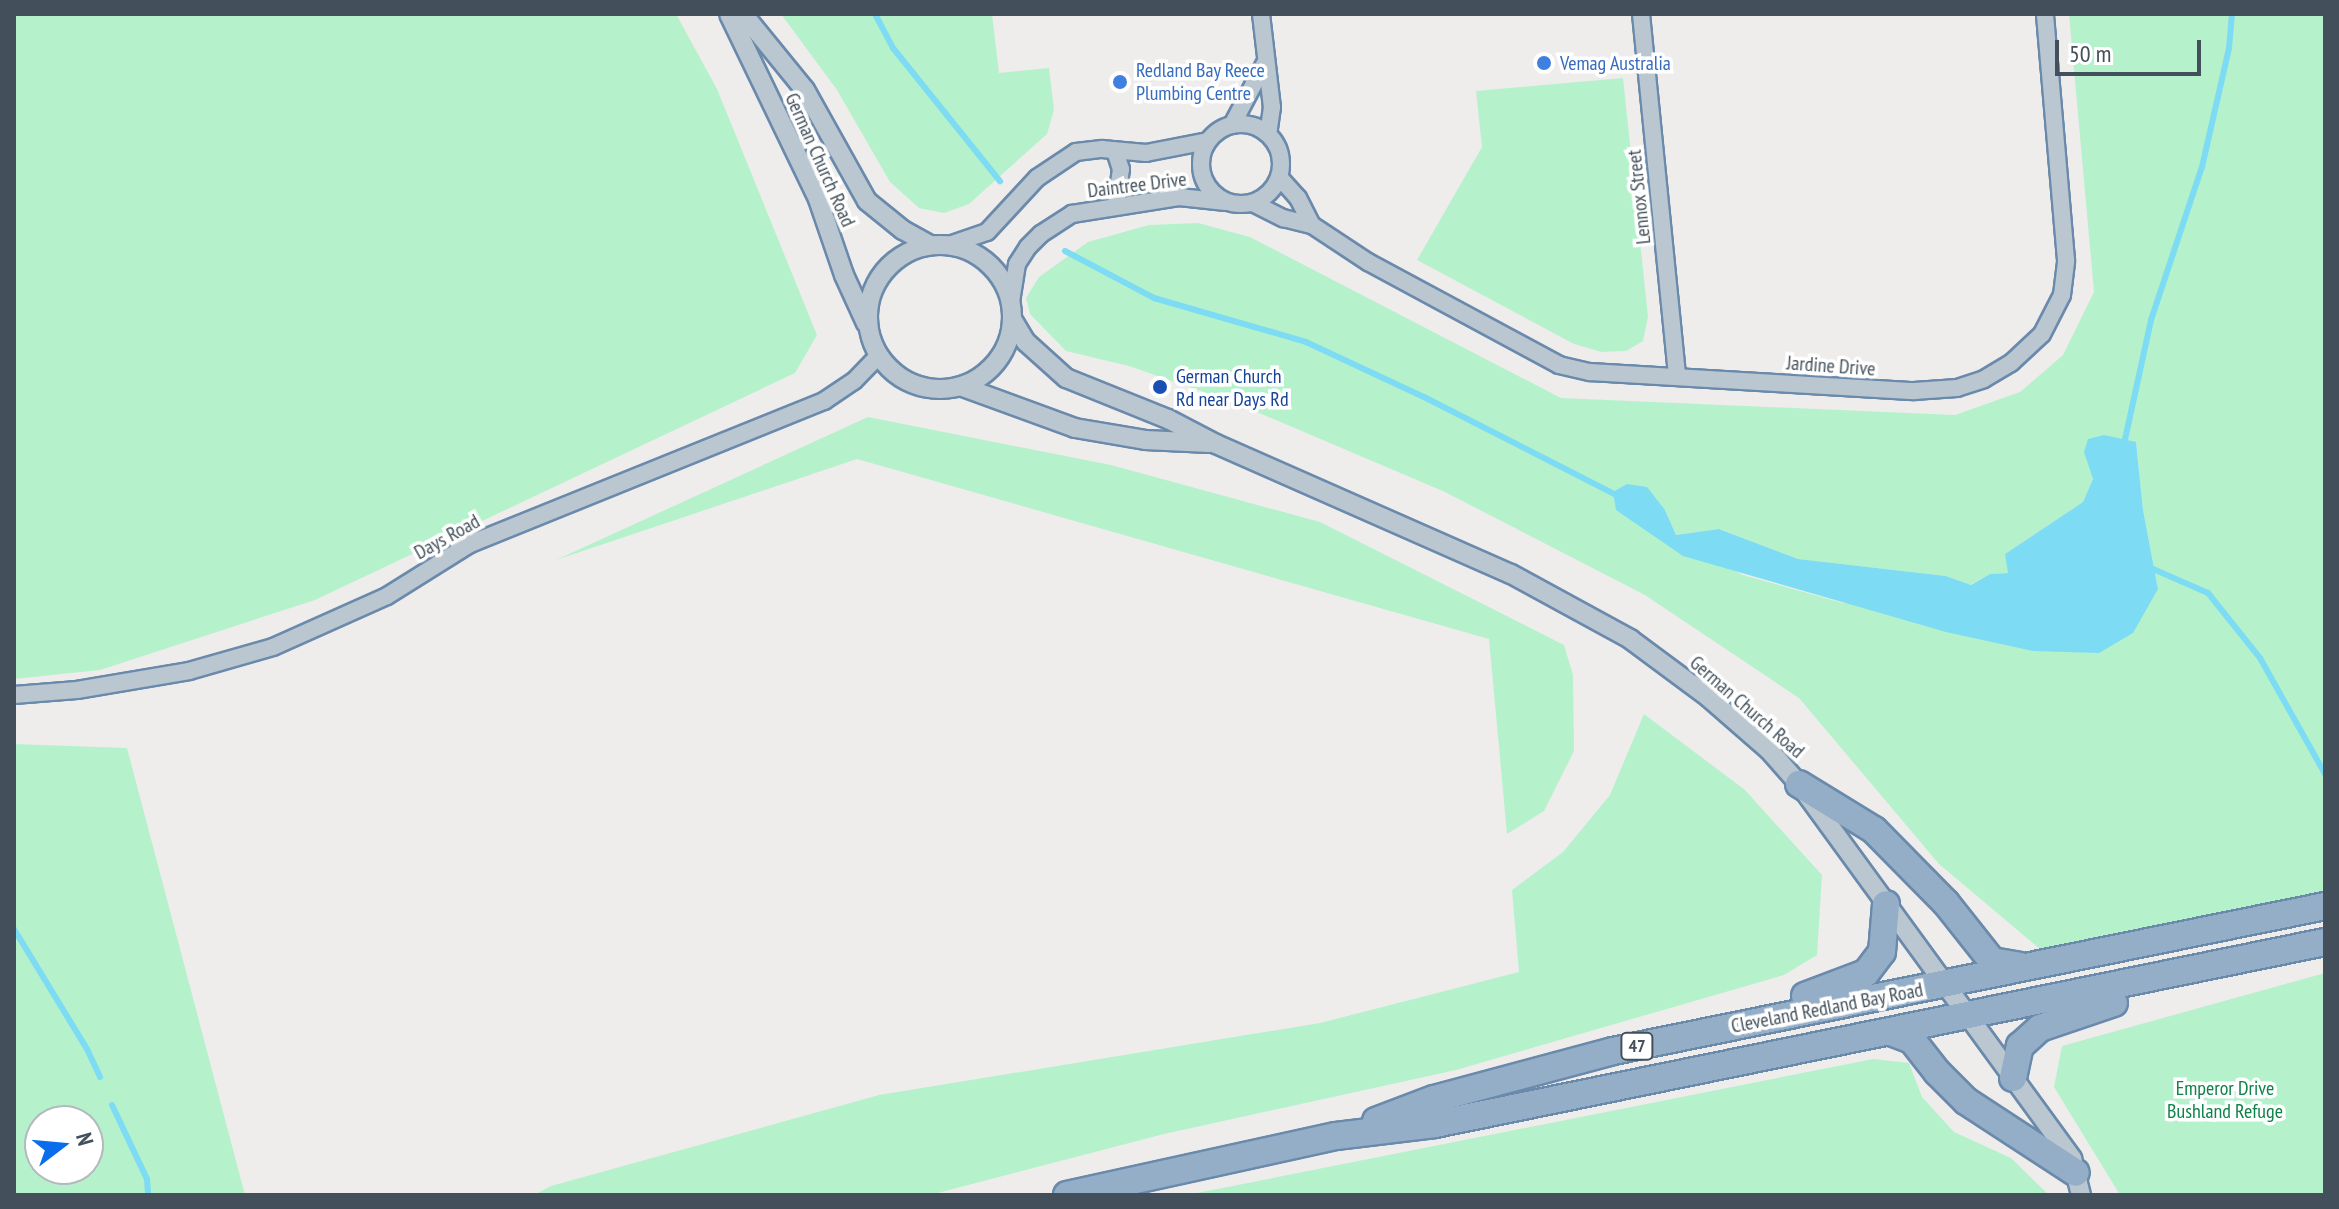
<!DOCTYPE html>
<style>
body{margin:0}
#map{position:relative;width:2339px;height:1209px;overflow:hidden;background:#efecec;font-family:"PT Sans Narrow",sans-serif}
div>[style]{position:absolute}
.green>*{inset:0;background:#b5f2cc}
.water>*{inset:0;background:#7ddbf3}
.stream>*{height:6px;margin:-3px;padding:0 3px;transform-origin:3px;border-radius:3px;background:#7ddbf3}
.roads{filter:drop-shadow(2px 0 #6a8aac) drop-shadow(-2px 0 #6a8aac) drop-shadow(0 2px #6a8aac) drop-shadow(0 -2px #6a8aac)}
.minor>*{height:16px;margin:-8px;padding:0 8px;transform-origin:8px;border-radius:8px;background:#bbc7d0}
.minor>.ring{margin:-8px;padding:0;box-sizing:content-box;background:none;border:16px solid #bbc7d0;border-radius:50%}
.tertiary>*{height:18px;margin:-9px;padding:0 9px;transform-origin:9px;border-radius:9px;background:#bbc7d0}
.tertiary>.ring{margin:-9px;padding:0;box-sizing:content-box;background:none;border:18px solid #bbc7d0;border-radius:50%}
.trunk>*{height:26px;margin:-13px;padding:0 13px;transform-origin:13px;border-radius:13px;background:#94aec7}
.dots>*{width:22px;height:22px;translate:-50% -50%;box-sizing:border-box;border:4px solid #fff;border-radius:50%}
span{translate:-50% -50%;white-space:nowrap;text-align:center;line-height:1.15;-webkit-text-stroke:7px #fff;paint-order:stroke}
.shield-label span{padding:2px 6px;background:#fff;border:2px solid;border-radius:6px;-webkit-text-stroke-width:0}
.shield-label{font-size:18px;color:#43505b;font-weight:700}
.shop-label{font-size:20px;color:#366cbe}
.left{translate:0 -50%;text-align:left}
.street-label{font-size:20px;color:#43505b}
.transit-label{font-size:20px;color:#164399}
.park-label{font-size:20px;color:#0e8248}
.frame{position:absolute;inset:0;border:16px solid #43505b;pointer-events:none}
.north{position:absolute;left:24px;top:1105px;width:80px;height:80px;box-sizing:border-box;background:#fff;border:2px solid #b4b9bd;border-radius:50%;rotate:74deg;font-size:22px;font-weight:700;line-height:32px;text-align:center;color:#43505b}
.north::after{content:'';display:block;margin:auto;width:28px;height:36px;background:#096dec;clip-path:polygon(50% 0,100% 100%,50% 72%,0 100%)}
.scale{position:absolute;left:2055px;top:40px;width:146px;height:36px;box-sizing:border-box;border:4px solid #43505b;border-top:0;padding-left:10px;font-size:24px;line-height:28px;white-space:nowrap;color:#43505b;-webkit-text-stroke:6px #fff;paint-order:stroke}
</style>
<div id="map">
<div class="green">
<div style="clip-path:polygon(14px 14px,676px 14px,717px 89px,817px 335px,795px 373px,315px 600px,100px 670px,14px 679px)"></div>
<div style="clip-path:polygon(781px 14px,992px 14px,999px 73px,1049px 68px,1054px 110px,1047px 134px,969px 204px,944px 213px,919px 208px,890px 182px,837px 90px)"></div>
<div style="clip-path:polygon(evenodd,2069px 14px,2325px 14px,2325px 897px,2040px 949px,1939px 864px,1799px 698px,1645px 595px,1445px 492px,1238px 404px,1129px 366px,1066px 351px,1030px 314px,1026px 298px,1039px 277px,1088px 242px,1149px 225px,1198px 223px,1250px 237px,1561px 398px,1955px 415px,2020px 392px,2063px 355px,2094px 292px,2069px 14px,2136px 442px,2143px 510px,2158px 589px,1843px 603px,1743px 575px,1616px 510px,1665px 510px,1676px 535px,1720px 529px,1797px 559px,1946px 576px,1970px 585px,1990px 574px,2009px 573px,2005px 554px,2083px 502px,2093px 479px,2085px 452px,2136px 442px)"></div>
<div style="clip-path:polygon(1623px 78px,1648px 317px,1643px 341px,1626px 351px,1602px 352px,1574px 344px,1417px 260px,1482px 147px,1476px 91px)"></div>
<div style="clip-path:polygon(868px 417px,1111px 465px,1320px 522px,1564px 645px,1573px 675px,1574px 751px,1544px 811px,1507px 834px,1489px 639px,857px 459px,556px 560px)"></div>
<div style="clip-path:polygon(1644px 714px,1745px 790px,1822px 875px,1817px 955px,1784px 975px,1456px 1070px,1164px 1134px,930px 1195px,534px 1195px,551px 1186px,879px 1095px,1320px 1023px,1519px 972px,1512px 890px,1563px 852px,1610px 795px)"></div>
<div style="clip-path:polygon(evenodd,14px 744px,127px 748px,245px 1195px,14px 1195px,14px 744px,88px 1121px,88px 1169px,40px 1169px,40px 1121px,88px 1121px)"></div>
<div style="clip-path:polygon(2325px 973px,2325px 1195px,2120px 1195px,2054px 1087px,2062px 1046px)"></div>
<div style="clip-path:polygon(1873px 1059px,1909px 1063px,1922px 1097px,1954px 1132px,2011px 1158px,2049px 1195px,1187px 1195px)"></div>
</div>
<div class="water">
<div style="clip-path:polygon(2104px 435px,2136px 442px,2143px 510px,2158px 589px,2133px 633px,2099px 653px,2033px 651px,1946px 632px,1683px 556px,1616px 510px,1613px 492px,1627px 484px,1647px 487px,1665px 510px,1676px 535px,1719px 529px,1798px 559px,1946px 576px,1971px 585px,1990px 574px,2008px 573px,2005px 554px,2083px 502px,2093px 479px,2084px 452px,2088px 439px)"></div>
</div>
<div class="stream">
<div style="left:875px;top:14px;width:38px;rotate:62deg"></div>
<div style="left:893px;top:48px;width:171px;rotate:51.2deg"></div>
<div style="left:1065px;top:251px;width:101px;rotate:27.8deg"></div>
<div style="left:1154px;top:298px;width:158px;rotate:16.1deg"></div>
<div style="left:1306px;top:342px;width:130px;rotate:25deg"></div>
<div style="left:1424px;top:397px;width:216px;rotate:27deg"></div>
<div style="left:2124px;top:444px;width:127px;rotate:-77.7deg"></div>
<div style="left:2151px;top:320px;width:161px;rotate:-71.6deg"></div>
<div style="left:2202px;top:167px;width:122px;rotate:-77.2deg"></div>
<div style="left:2229px;top:48px;width:34px;rotate:-85deg"></div>
<div style="left:2148px;top:570px;width:5px;rotate:-11deg"></div>
<div style="left:2153px;top:569px;width:60px;rotate:23.6deg"></div>
<div style="left:2208px;top:593px;width:83px;rotate:51.3deg"></div>
<div style="left:2260px;top:658px;width:133px;rotate:60.7deg"></div>
<div style="left:14px;top:929px;width:140px;rotate:58.7deg"></div>
<div style="left:87px;top:1049px;width:31px;rotate:65deg"></div>
<div style="left:112px;top:1105px;width:82px;rotate:64.7deg"></div>
<div style="left:147px;top:1179px;width:16px;rotate:86deg"></div>
</div>
<div class="roads">
<div class="minor">
<div style="left:1261px;top:14px;width:94px;rotate:83.3deg"></div>
<div style="left:1272px;top:107px;width:27px;rotate:98deg"></div>
<div style="left:1641px;top:14px;width:364px;rotate:84.3deg"></div>
<div class="ring" style="left:1201px;top:124px;width:64px;height:64px"></div>
<div style="left:1232px;top:125px;width:72px;rotate:-62deg"></div>
<div style="left:1115px;top:151px;width:19px;rotate:72deg"></div>
<div style="left:1121px;top:169px;width:35px;rotate:98deg"></div>
<div style="left:1280px;top:178px;width:27px;rotate:48deg"></div>
<div style="left:1298px;top:198px;width:30px;rotate:63deg"></div>
<div style="left:1253px;top:203px;width:34px;rotate:27deg"></div>
<div style="left:1283px;top:218px;width:30px;rotate:14deg"></div>
<div style="left:1312px;top:225px;width:67px;rotate:33.5deg"></div>
<div style="left:1368px;top:262px;width:217px;rotate:28.3deg"></div>
<div style="left:1559px;top:365px;width:32px;rotate:13deg"></div>
<div style="left:1590px;top:372px;width:325px;rotate:3.4deg"></div>
<div style="left:1914px;top:391px;width:43px;rotate:-4deg"></div>
<div style="left:1957px;top:388px;width:28px;rotate:-18deg"></div>
<div style="left:1984px;top:379px;width:31px;rotate:-31deg"></div>
<div style="left:2011px;top:363px;width:42px;rotate:-43.1deg"></div>
<div style="left:2042px;top:334px;width:44px;rotate:-62.9deg"></div>
<div style="left:2062px;top:295px;width:35px;rotate:-83deg"></div>
<div style="left:2066px;top:260px;width:247px;rotate:-94.9deg"></div>
<div style="left:949px;top:245px;width:40px;rotate:-18.9deg"></div>
<div style="left:987px;top:232px;width:74px;rotate:-47.2deg"></div>
<div style="left:1037px;top:178px;width:47px;rotate:-33.7deg"></div>
<div style="left:1076px;top:152px;width:26px;rotate:-7deg"></div>
<div style="left:1102px;top:149px;width:44px;rotate:5.2deg"></div>
<div style="left:1146px;top:153px;width:63px;rotate:-11deg"></div>
<div style="left:1011px;top:302px;width:38px;rotate:-81deg"></div>
<div style="left:1017px;top:264px;width:20px;rotate:-57deg"></div>
<div style="left:1028px;top:247px;width:18px;rotate:-45deg"></div>
<div style="left:1041px;top:234px;width:37px;rotate:-33deg"></div>
<div style="left:1072px;top:214px;width:108px;rotate:-9deg"></div>
<div style="left:1179px;top:197px;width:47px;rotate:6.1deg"></div>
<div style="left:14px;top:695px;width:63px;rotate:-4.5deg"></div>
<div style="left:77px;top:690px;width:114px;rotate:-9.6deg"></div>
<div style="left:189px;top:671px;width:87px;rotate:-15.9deg"></div>
<div style="left:273px;top:647px;width:125px;rotate:-24.1deg"></div>
<div style="left:387px;top:596px;width:98px;rotate:-32.1deg"></div>
<div style="left:470px;top:544px;width:382px;rotate:-22deg"></div>
<div style="left:824px;top:401px;width:36px;rotate:-34deg"></div>
<div style="left:854px;top:381px;width:35px;rotate:-46deg"></div>
</div>
<div class="tertiary">
<div style="left:729px;top:14px;width:205px;rotate:64.3deg"></div>
<div style="left:818px;top:199px;width:80px;rotate:71.1deg"></div>
<div style="left:844px;top:275px;width:53px;rotate:65.4deg"></div>
<div style="left:743px;top:14px;width:98px;rotate:50.8deg"></div>
<div style="left:805px;top:90px;width:127px;rotate:60.8deg"></div>
<div style="left:867px;top:201px;width:46px;rotate:38.9deg"></div>
<div style="left:903px;top:230px;width:31px;rotate:29deg"></div>
<div class="ring" style="left:868px;top:245px;width:126px;height:126px"></div>
<div style="left:1012px;top:319px;width:27px;rotate:59deg"></div>
<div style="left:1026px;top:342px;width:54px;rotate:42deg"></div>
<div style="left:1066px;top:378px;width:110px;rotate:21.9deg"></div>
<div style="left:1168px;top:419px;width:54px;rotate:27.5deg"></div>
<div style="left:1216px;top:444px;width:322px;rotate:23.8deg"></div>
<div style="left:1511px;top:574px;width:136px;rotate:28.6deg"></div>
<div style="left:1630px;top:639px;width:97px;rotate:36.6deg"></div>
<div style="left:1708px;top:697px;width:81px;rotate:41deg"></div>
<div style="left:1769px;top:750px;width:45px;rotate:48.6deg"></div>
<div style="left:1799px;top:784px;width:464px;rotate:53.9deg"></div>
<div style="left:2072px;top:1159px;width:37px;rotate:76deg"></div>
<div style="left:963px;top:387px;width:119px;rotate:20.1deg"></div>
<div style="left:1075px;top:428px;width:71px;rotate:9.7deg"></div>
<div style="left:1145px;top:440px;width:64px;rotate:2.7deg"></div>
</div>
<div class="trunk">
<div style="left:1799px;top:784px;width:88px;rotate:31.5deg"></div>
<div style="left:1874px;top:830px;width:103px;rotate:45.4deg"></div>
<div style="left:1946px;top:903px;width:74px;rotate:51.6deg"></div>
<div style="left:1992px;top:961px;width:28px;rotate:10deg"></div>
<div style="left:1805px;top:996px;width:65px;rotate:-20.7deg"></div>
<div style="left:1866px;top:973px;width:26px;rotate:-53deg"></div>
<div style="left:1882px;top:952px;width:48px;rotate:-85.2deg"></div>
<div style="left:1891px;top:1032px;width:22px;rotate:21deg"></div>
<div style="left:1912px;top:1040px;width:41px;rotate:52deg"></div>
<div style="left:1937px;top:1072px;width:41px;rotate:45deg"></div>
<div style="left:1966px;top:1101px;width:131px;rotate:33.2deg"></div>
<div style="left:2013px;top:1078px;width:33px;rotate:-78deg"></div>
<div style="left:2020px;top:1046px;width:27px;rotate:-42deg"></div>
<div style="left:2040px;top:1028px;width:78px;rotate:-18.7deg"></div>
<div style="left:1376px;top:1121px;width:62px;rotate:-20.8deg"></div>
<div style="left:1434px;top:1099px;width:185px;rotate:-15deg"></div>
<div style="left:1613px;top:1051px;width:727px;rotate:-11.51deg"></div>
<div style="left:1067px;top:1195px;width:275px;rotate:-12.4deg"></div>
<div style="left:1336px;top:1136px;width:100px;rotate:-6.9deg"></div>
<div style="left:1435px;top:1124px;width:908px;rotate:-11.56deg"></div>
</div>
</div>
<div class="dots">
<div style="left:1544px;top:63px;background:#3f7fe0"></div>
<div style="left:1120px;top:82px;background:#3f7fe0"></div>
<div style="left:1160px;top:387px;background:#1a4fb4"></div>
</div>
<div class="shield-label">
<span style="left:1637px;top:1046px">47</span>
</div>
<div class="shop-label">
<span class="left" style="left:1560px;top:63px">Vemag Australia</span>
<span class="left" style="left:1136px;top:82px">Redland Bay Reece<br>Plumbing Centre</span>
</div>
<div class="street-label">
<span style="left:820px;top:160px;rotate:66deg">German Church Road</span>
<span style="left:1137px;top:185px;rotate:-7deg">Daintree Drive</span>
<span style="left:1639px;top:197px;rotate:-96deg">Lennox Street</span>
<span style="left:1831px;top:366px;rotate:4deg">Jardine Drive</span>
<span style="left:447px;top:537px;rotate:-29deg">Days Road</span>
<span style="left:1747px;top:707px;rotate:41deg">German Church Road</span>
<span style="left:1827px;top:1008px;rotate:-11deg">Cleveland Redland Bay Road</span>
</div>
<div class="transit-label">
<span class="left" style="left:1176px;top:388px">German Church<br>Rd near Days Rd</span>
</div>
<div class="park-label">
<span style="left:2225px;top:1100px">Emperor Drive<br>Bushland Refuge</span>
</div>
<div class="frame"></div>
<div class="north">N</div>
<div class="scale">50 m</div>
</div>
